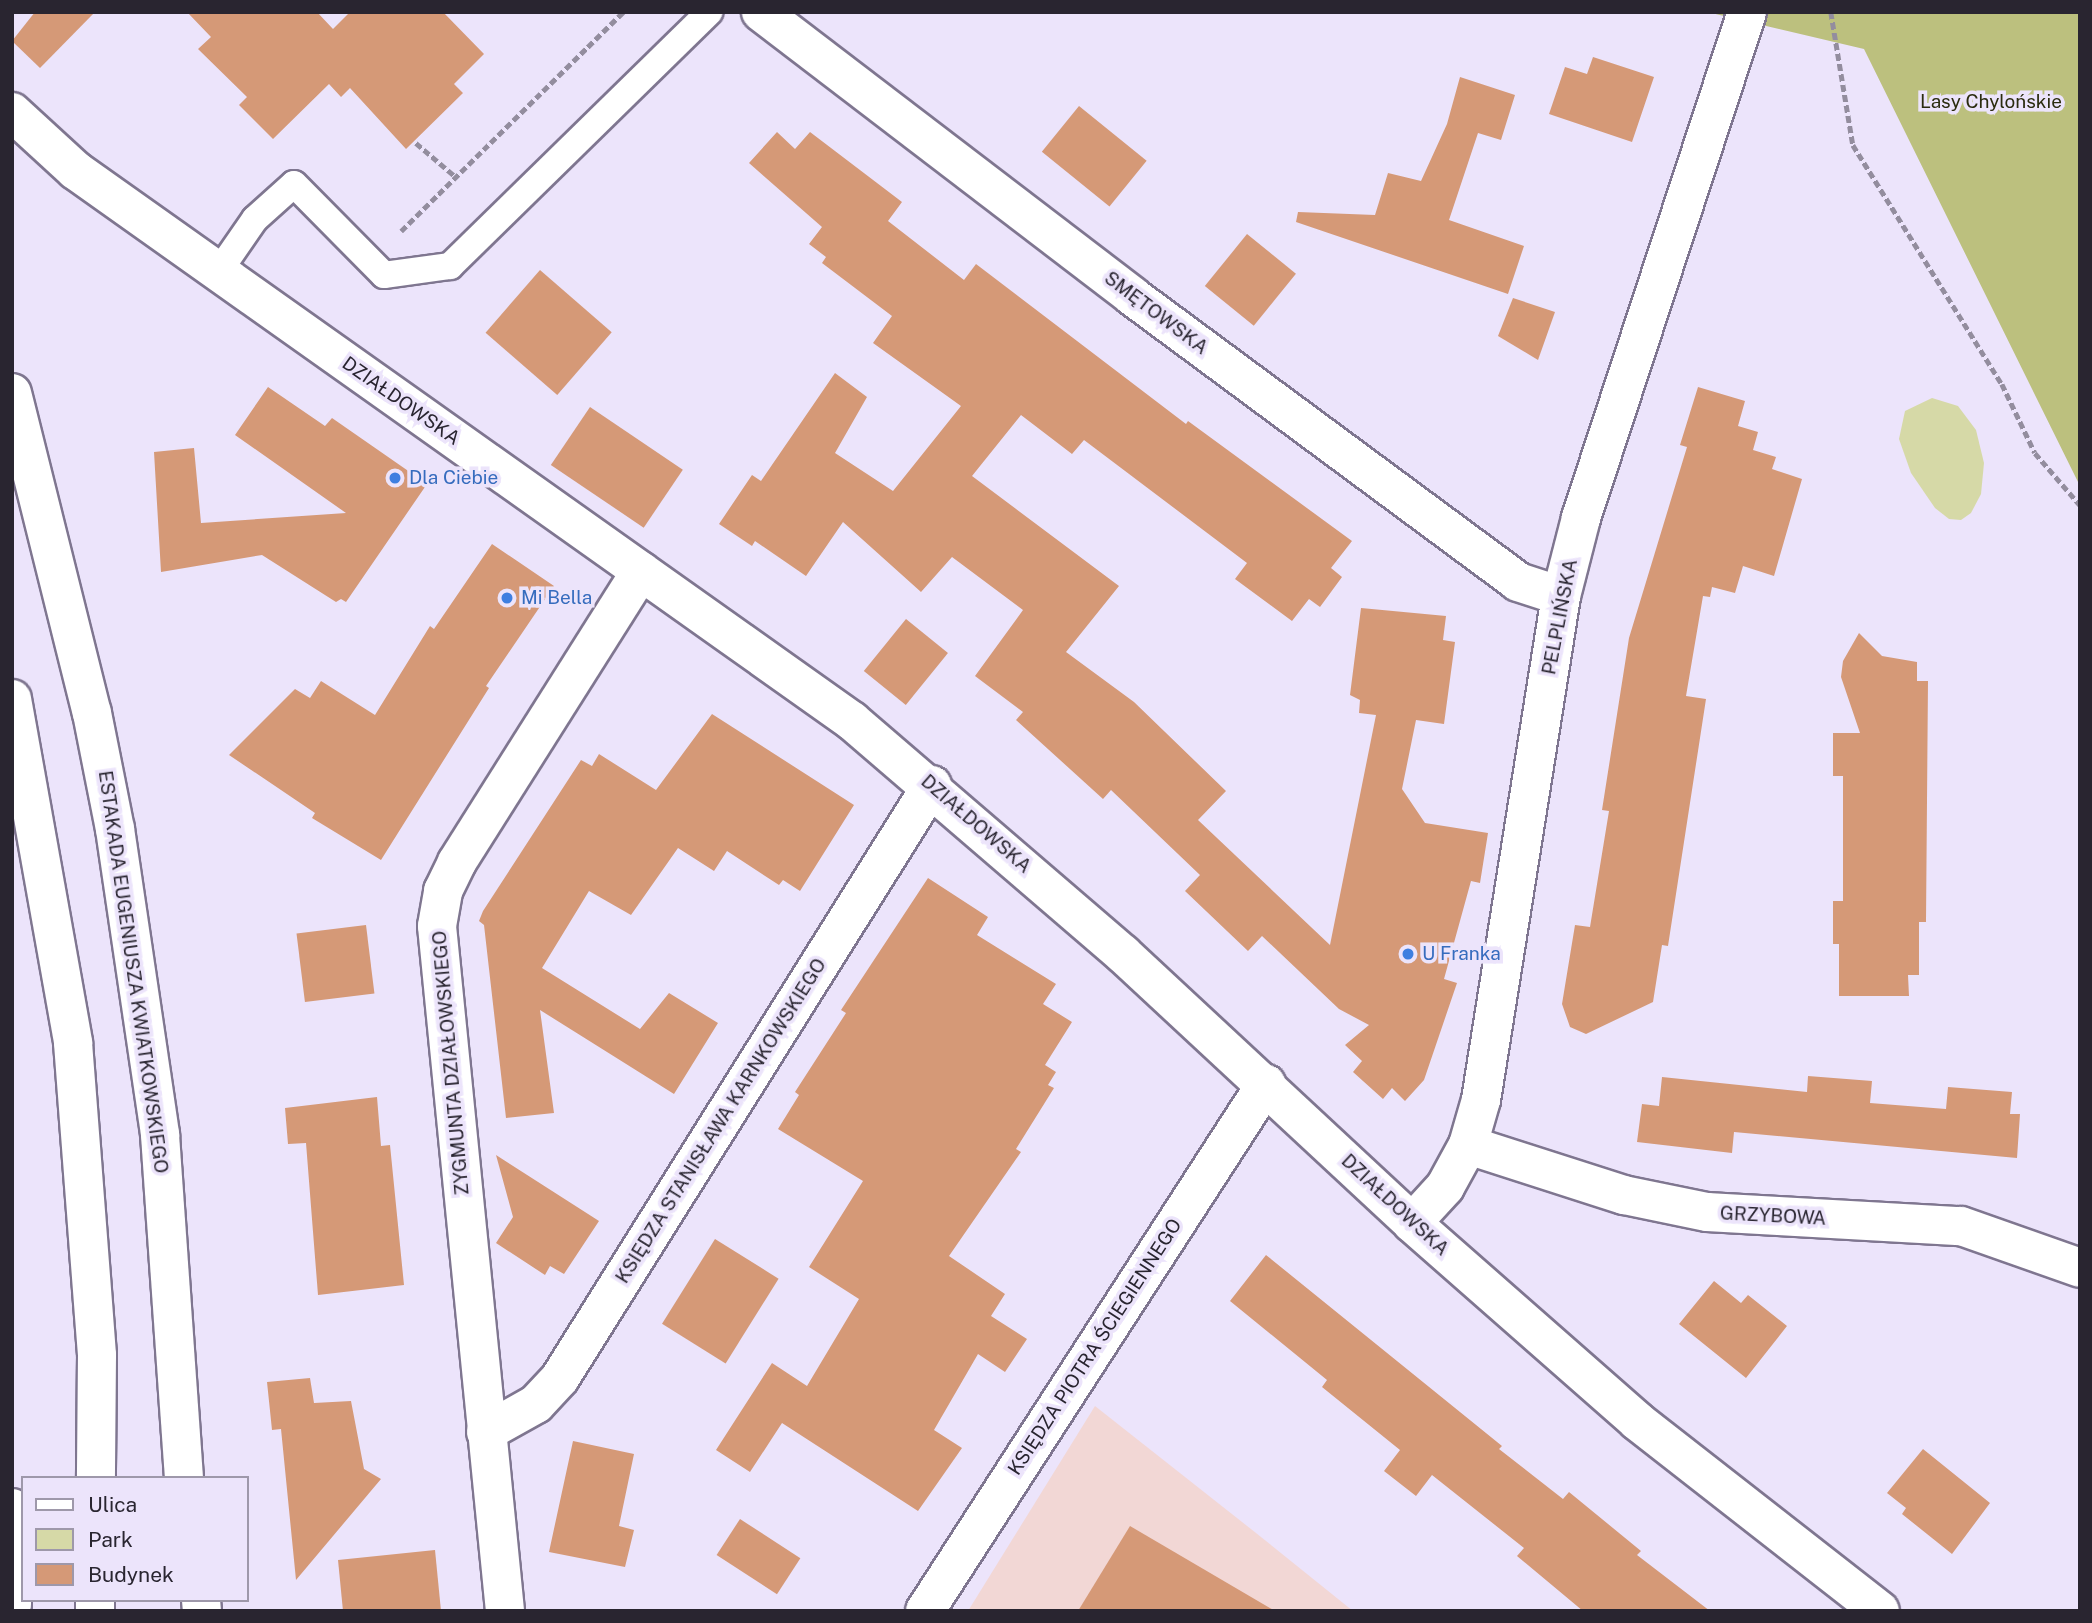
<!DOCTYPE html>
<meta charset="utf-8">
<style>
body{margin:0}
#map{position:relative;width:2092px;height:1623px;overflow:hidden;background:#ece4fb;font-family:"Public Sans",sans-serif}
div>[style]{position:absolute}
.education>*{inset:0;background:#f2d7d5}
.green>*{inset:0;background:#d6d9a7}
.forest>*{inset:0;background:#bcc07e}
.building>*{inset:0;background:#d59977;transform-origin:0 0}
.path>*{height:4.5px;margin-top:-2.25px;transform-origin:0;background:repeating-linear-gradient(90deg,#938d9e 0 7px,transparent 0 10.5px)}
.roads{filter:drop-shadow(2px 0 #7f7690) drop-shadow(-2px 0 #7f7690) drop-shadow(0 2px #7f7690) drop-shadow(0 -2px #7f7690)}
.lane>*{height:26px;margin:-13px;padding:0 13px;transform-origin:13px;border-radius:13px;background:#fff}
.street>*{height:38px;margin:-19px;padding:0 19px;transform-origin:19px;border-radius:19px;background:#fff}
.highway>*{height:38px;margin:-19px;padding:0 19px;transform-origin:19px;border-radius:19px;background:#fff}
.dots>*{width:19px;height:19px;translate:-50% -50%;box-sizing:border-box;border:4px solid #ece4fb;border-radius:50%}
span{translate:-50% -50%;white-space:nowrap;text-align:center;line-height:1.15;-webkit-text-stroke:7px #ece4fb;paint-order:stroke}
.park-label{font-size:19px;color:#2b2c0f}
.street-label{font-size:19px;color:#292530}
.shop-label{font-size:19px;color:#366cbe}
.left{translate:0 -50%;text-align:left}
.frame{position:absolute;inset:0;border:14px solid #292530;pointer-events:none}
.legend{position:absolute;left:21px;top:1476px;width:228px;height:126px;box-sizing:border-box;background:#ece4fb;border:2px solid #9e98aa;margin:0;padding:9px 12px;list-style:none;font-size:21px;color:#292530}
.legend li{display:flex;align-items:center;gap:14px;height:35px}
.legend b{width:35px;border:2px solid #9e98aa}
</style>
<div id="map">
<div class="education">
<div style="clip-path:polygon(1095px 1406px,1256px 1533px,1353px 1611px,968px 1611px)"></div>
</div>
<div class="green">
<div style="clip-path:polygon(1932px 398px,1958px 406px,1976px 430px,1984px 463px,1981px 494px,1971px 513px,1961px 520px,1949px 519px,1935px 508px,1911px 473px,1899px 439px,1905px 411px)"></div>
</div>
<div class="forest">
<div style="clip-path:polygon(1707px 12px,2080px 12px,2080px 486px,1864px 49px)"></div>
</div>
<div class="building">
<div style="clip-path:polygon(35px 12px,95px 12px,40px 68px,12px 41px)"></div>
<div style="clip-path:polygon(187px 12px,317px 12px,333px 29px,350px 12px,443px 12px,484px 54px,454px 84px,463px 93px,406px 149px,350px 88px,341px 97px,329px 84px,273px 139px,239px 105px,247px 97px,198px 49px,211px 37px)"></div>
<div style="clip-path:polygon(1593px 57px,1654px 77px,1632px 142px,1549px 114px,1565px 67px,1587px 74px)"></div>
<div style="clip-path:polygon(1460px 77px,1515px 95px,1501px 140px,1478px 133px,1449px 220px,1524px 246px,1508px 294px,1296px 222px,1298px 212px,1375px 215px,1388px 173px,1421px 181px,1447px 124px)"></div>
<div style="left:1079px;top:106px;width:87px;height:59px;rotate:39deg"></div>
<div style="clip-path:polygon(777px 132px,795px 149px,810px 132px,902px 202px,888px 221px,964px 280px,976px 264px,1186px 424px,1188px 421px,1352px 541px,1331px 568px,1342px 577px,1320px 607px,1309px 599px,1292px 621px,1235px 579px,1247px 563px,1084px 440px,1072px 454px,1021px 415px,972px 476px,1119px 586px,1066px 652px,1134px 702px,1226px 791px,1198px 820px,1330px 945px,1376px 715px,1359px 713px,1360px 700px,1350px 695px,1361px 608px,1446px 616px,1443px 640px,1455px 642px,1444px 724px,1416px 720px,1402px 789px,1425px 823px,1488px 833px,1480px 883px,1471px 881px,1444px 979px,1457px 983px,1424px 1080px,1405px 1101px,1392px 1088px,1383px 1099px,1353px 1072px,1362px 1061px,1345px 1045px,1369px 1025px,1339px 1009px,1262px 936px,1248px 951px,1185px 891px,1200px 875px,1111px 790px,1103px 799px,1016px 720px,1023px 712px,975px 676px,1023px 610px,952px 557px,921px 592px,843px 522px,806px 576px,755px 541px,752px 546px,719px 524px,752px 475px,761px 481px,835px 373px,867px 397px,835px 453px,893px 491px,961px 406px,873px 343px,892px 316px,822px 263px,826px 257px,809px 244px,822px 227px,749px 163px)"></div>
<div style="left:1247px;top:234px;width:63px;height:67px;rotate:39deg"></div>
<div style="left:540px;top:270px;width:95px;height:83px;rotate:41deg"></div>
<div style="clip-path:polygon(1513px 298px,1555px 312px,1538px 360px,1498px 336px)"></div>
<div style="clip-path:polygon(268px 387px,325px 426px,332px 418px,427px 484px,346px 602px,341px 599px,336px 602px,262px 555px,161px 572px,154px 452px,194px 448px,201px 523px,346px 513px,235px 435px)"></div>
<div style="clip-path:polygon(1698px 387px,1745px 401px,1738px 426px,1758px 432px,1753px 450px,1776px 457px,1772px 469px,1802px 479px,1774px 576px,1743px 566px,1735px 593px,1712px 587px,1710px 597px,1703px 596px,1686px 696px,1706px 699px,1668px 946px,1662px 945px,1653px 1002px,1586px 1034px,1570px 1027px,1562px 1004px,1575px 925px,1590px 927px,1609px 811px,1602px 810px,1629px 638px,1687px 447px,1680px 445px)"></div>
<div style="left:590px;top:407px;width:112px;height:70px;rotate:34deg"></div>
<div style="clip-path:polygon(492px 544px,554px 586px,486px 686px,489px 688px,381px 860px,312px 818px,315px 813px,229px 755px,295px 689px,310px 698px,321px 681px,375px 715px,430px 626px,434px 629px)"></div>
<div style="left:906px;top:619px;width:54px;height:67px;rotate:39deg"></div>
<div style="clip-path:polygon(1859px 633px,1882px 656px,1917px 662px,1917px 681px,1928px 681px,1926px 922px,1919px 922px,1919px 975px,1908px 975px,1909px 996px,1839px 996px,1839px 944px,1833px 944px,1833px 901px,1843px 901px,1843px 776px,1833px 776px,1833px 733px,1860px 733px,1841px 677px,1843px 661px)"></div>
<div style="clip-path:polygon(712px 714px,854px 805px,800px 891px,783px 880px,779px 885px,727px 851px,714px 871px,678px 848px,631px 915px,589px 891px,542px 968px,640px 1029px,669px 993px,718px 1023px,674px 1094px,540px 1010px,554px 1113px,506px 1118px,484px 925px,479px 921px,483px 911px,581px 760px,592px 766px,599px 754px,656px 790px)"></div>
<div style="clip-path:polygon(928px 878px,988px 917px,977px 935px,1056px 984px,1043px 1004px,1072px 1022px,1045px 1065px,1056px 1072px,1048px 1085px,1054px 1088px,1016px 1149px,1021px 1152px,949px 1256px,1005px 1294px,991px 1316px,1027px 1339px,1005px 1372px,978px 1354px,934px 1430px,962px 1448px,918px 1511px,782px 1423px,750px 1472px,716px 1450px,772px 1363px,807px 1386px,859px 1299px,809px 1267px,863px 1181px,778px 1129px,799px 1095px,795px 1092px,846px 1013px,841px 1010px)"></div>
<div style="left:366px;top:925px;width:69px;height:70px;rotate:83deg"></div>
<div style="clip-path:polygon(1808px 1076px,1872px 1081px,1870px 1103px,1946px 1109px,1948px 1087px,2012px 1092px,2010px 1114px,2020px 1114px,2017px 1158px,1734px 1132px,1732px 1153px,1637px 1142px,1642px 1104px,1659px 1106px,1662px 1077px,1807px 1092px)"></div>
<div style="clip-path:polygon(377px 1097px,381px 1146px,390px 1145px,404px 1285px,318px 1295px,306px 1143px,288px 1144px,285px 1108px)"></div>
<div style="clip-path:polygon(496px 1155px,599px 1221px,564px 1274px,550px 1266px,545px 1275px,496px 1243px,513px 1217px)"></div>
<div style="left:715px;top:1239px;width:75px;height:100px;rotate:32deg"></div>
<div style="clip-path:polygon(1266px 1255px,1502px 1446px,1499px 1449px,1563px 1499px,1569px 1492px,1641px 1551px,1637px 1555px,1710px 1611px,1583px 1611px,1517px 1556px,1524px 1548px,1432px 1475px,1416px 1496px,1384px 1471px,1400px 1450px,1322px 1387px,1327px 1380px,1230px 1301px)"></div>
<div style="clip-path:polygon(1714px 1281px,1741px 1303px,1748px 1295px,1787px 1326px,1746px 1378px,1679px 1324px)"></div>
<div style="clip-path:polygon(310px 1378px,314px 1403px,351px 1401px,364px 1469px,381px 1479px,296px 1580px,281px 1429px,272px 1430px,267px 1382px)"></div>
<div style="clip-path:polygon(573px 1441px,634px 1454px,619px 1526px,634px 1530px,625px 1567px,549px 1552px)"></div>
<div style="clip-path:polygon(1923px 1449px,1990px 1503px,1952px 1554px,1902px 1514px,1906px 1508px,1887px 1493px)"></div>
<div style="left:740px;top:1519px;width:72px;height:43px;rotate:33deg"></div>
<div style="clip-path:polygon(1130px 1526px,1275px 1611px,1078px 1611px)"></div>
<div style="clip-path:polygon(435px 1550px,441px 1611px,343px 1611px,338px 1560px)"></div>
</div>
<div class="path">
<div style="left:1831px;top:12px;width:135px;rotate:80.6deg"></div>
<div style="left:1853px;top:145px;width:282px;rotate:58.1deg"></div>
<div style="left:2002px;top:384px;width:76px;rotate:64.4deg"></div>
<div style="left:2035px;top:453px;width:69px;rotate:49.1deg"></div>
<div style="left:416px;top:143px;width:52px;rotate:40.4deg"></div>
<div style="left:401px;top:231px;width:312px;rotate:-44.6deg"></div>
</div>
<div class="roads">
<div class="lane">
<div style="left:219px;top:271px;width:63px;rotate:-55.3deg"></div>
<div style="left:255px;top:219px;width:52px;rotate:-41.9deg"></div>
<div style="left:294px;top:184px;width:128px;rotate:45.3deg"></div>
<div style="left:384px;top:275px;width:67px;rotate:-7.8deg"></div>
<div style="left:450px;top:266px;width:363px;rotate:-44.4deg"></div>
</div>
<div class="street">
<div style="left:761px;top:12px;width:467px;rotate:37.4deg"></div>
<div style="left:1132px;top:296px;width:480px;rotate:36.5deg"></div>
<div style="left:1518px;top:582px;width:45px;rotate:18deg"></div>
<div style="left:12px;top:112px;width:86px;rotate:42.6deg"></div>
<div style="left:75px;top:170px;width:953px;rotate:35.34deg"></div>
<div style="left:852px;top:721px;width:357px;rotate:40.7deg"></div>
<div style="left:1123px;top:954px;width:395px;rotate:42.9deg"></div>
<div style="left:1412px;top:1223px;width:300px;rotate:41.3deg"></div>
<div style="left:1637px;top:1421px;width:308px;rotate:38deg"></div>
<div style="left:1468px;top:1145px;width:164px;rotate:17.8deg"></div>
<div style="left:1624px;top:1195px;width:85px;rotate:11.6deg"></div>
<div style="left:1707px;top:1212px;width:254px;rotate:3.2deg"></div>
<div style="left:1961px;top:1226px;width:126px;rotate:19.4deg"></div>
<div style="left:1412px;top:1223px;width:49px;rotate:-47.5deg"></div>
<div style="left:1445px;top:1187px;width:48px;rotate:-61.3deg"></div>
<div style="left:1468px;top:1145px;width:47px;rotate:-73.9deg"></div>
<div style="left:1481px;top:1100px;width:510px;rotate:-80.98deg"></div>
<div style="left:1561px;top:596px;width:81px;rotate:-75.6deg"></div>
<div style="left:1581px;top:518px;width:533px;rotate:-71.84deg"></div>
<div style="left:486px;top:1432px;width:57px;rotate:-29.2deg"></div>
<div style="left:536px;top:1404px;width:35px;rotate:-47deg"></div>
<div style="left:560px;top:1378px;width:700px;rotate:-57.9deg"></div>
<div style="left:12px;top:1508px;width:96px;rotate:90deg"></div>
<div style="left:505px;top:1611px;width:688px;rotate:-95.67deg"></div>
<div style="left:437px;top:926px;width:36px;rotate:-80deg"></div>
<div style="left:443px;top:891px;width:32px;rotate:-64deg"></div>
<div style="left:457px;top:862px;width:344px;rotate:-57.7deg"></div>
<div style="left:925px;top:1611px;width:628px;rotate:-57.09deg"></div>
</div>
<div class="highway">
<div style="left:12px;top:393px;width:330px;rotate:76deg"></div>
<div style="left:92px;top:713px;width:118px;rotate:78.8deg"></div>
<div style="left:115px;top:829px;width:309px;rotate:81.6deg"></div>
<div style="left:160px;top:1135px;width:344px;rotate:86deg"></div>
<div style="left:12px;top:699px;width:349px;rotate:79.9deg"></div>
<div style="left:73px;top:1043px;width:313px;rotate:85.6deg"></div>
<div style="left:97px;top:1355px;width:123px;rotate:90.5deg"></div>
<div style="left:201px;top:1600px;width:11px;rotate:85deg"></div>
<div style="left:95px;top:1611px;width:11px;rotate:-90deg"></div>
</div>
</div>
<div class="dots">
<div style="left:395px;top:478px;background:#3f7fe0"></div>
<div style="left:507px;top:598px;background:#3f7fe0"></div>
<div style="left:1408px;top:954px;background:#3f7fe0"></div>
</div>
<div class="park-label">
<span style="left:1991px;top:102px">Lasy Chylońskie</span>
</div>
<div class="street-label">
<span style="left:1156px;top:313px;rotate:37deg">SMĘTOWSKA</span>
<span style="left:401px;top:401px;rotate:35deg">DZIAŁDOWSKA</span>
<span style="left:1560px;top:617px;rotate:-79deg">PELPLIŃSKA</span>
<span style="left:976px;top:824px;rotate:41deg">DZIAŁDOWSKA</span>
<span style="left:133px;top:972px;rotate:82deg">ESTAKADA EUGENIUSZA KWIATKOWSKIEGO</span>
<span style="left:451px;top:1063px;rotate:-95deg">ZYGMUNTA DZIAŁOWSKIEGO</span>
<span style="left:721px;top:1121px;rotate:-58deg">KSIĘDZA STANISŁAWA KARNKOWSKIEGO</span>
<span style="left:1395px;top:1205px;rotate:43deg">DZIAŁDOWSKA</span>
<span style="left:1773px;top:1216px;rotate:3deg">GRZYBOWA</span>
<span style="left:1095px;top:1347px;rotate:-57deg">KSIĘDZA PIOTRA ŚCIEGIENNEGO</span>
</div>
<div class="shop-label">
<span class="left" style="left:409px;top:478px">Dla Ciebie</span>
<span class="left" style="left:521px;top:598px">Mi Bella</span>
<span class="left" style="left:1422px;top:954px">U Franka</span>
</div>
<div class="frame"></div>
<ul class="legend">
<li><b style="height:9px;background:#fff"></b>Ulica</li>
<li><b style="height:19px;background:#d6d9a7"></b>Park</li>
<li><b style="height:19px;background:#d59977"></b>Budynek</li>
</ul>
</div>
